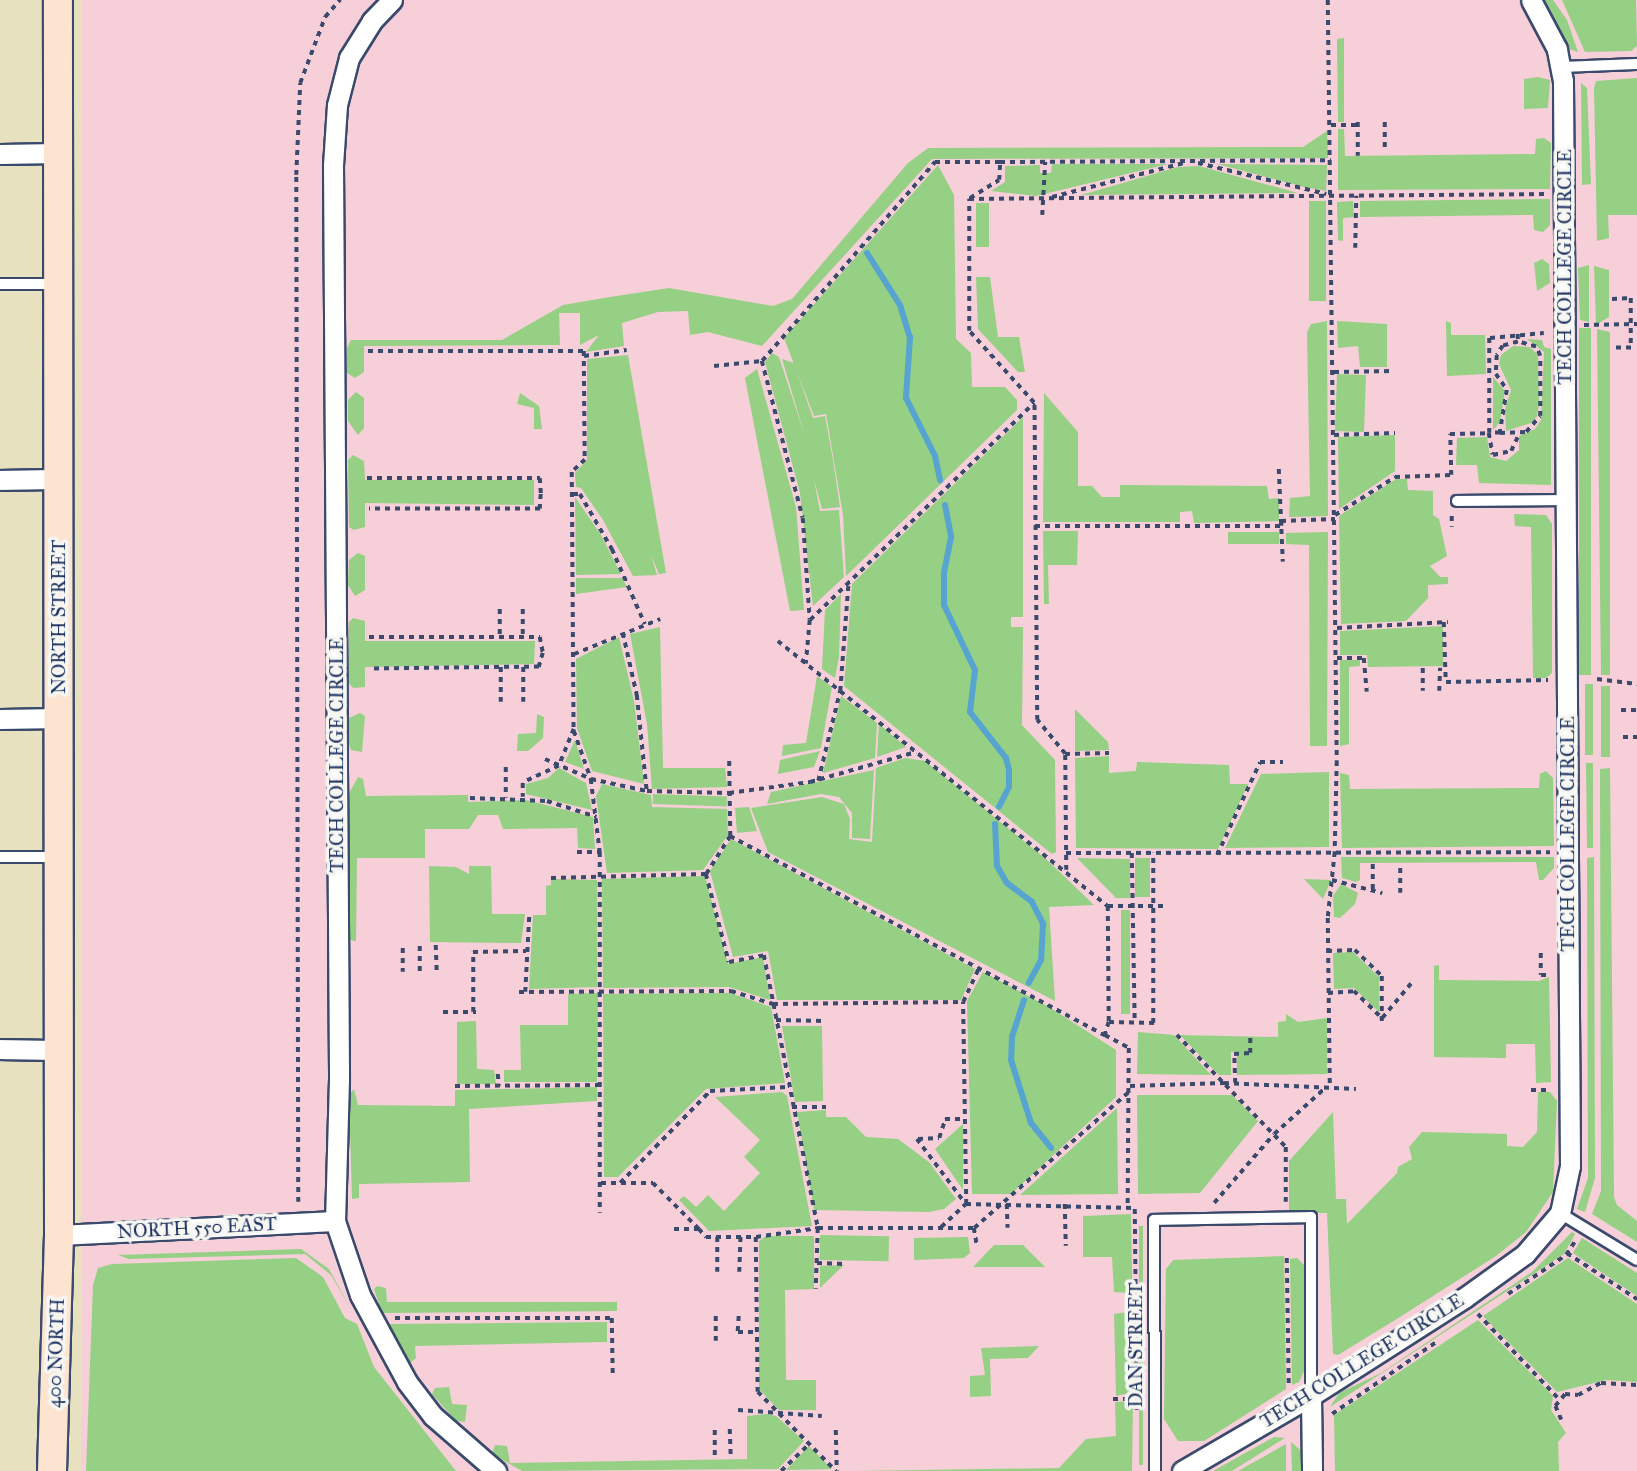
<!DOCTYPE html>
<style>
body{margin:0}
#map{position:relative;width:1637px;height:1471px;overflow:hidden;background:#e8e1c0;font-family:"IM FELL Great Primer",serif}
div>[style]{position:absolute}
.built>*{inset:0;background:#f6cfd8;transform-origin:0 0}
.green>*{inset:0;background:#95d084;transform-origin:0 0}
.stream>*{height:6px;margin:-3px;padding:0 3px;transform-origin:3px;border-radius:3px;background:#57a4d0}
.path>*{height:3.5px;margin-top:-1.75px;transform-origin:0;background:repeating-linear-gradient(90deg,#3a4a6d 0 5px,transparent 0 10px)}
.roads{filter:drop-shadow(2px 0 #3a4a6d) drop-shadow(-2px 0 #3a4a6d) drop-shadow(0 2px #3a4a6d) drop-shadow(0 -2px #3a4a6d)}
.lane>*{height:10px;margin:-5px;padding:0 5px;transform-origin:5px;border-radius:5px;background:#fff}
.street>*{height:19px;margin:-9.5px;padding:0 9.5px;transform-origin:9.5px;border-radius:9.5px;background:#fff}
.secondary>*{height:28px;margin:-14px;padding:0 14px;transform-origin:14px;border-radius:14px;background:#fde4d1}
.path-bridge>*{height:3.5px;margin-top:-1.75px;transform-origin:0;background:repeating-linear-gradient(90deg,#3a4a6d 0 5px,transparent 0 10px)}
span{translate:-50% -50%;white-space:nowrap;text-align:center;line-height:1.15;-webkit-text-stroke:7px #f6f6f2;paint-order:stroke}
.street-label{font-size:19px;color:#1b2f5e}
</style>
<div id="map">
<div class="built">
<div style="left:81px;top:0;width:1556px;height:1471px"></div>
</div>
<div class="green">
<div style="clip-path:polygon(1542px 0,1553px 0,1567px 20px,1578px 52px,1569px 49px)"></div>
<div style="clip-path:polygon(1562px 0,1636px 0,1637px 46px,1631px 51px,1585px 52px)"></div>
<div style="clip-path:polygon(1344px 38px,1344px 122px,1338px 122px,1337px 39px)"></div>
<div style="clip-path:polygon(1538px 77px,1550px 80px,1548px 108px,1524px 109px,1524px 79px)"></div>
<div style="clip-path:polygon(1637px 78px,1637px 215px,1608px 215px,1609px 238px,1597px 241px,1594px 88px,1596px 81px)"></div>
<div style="clip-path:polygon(1581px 83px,1587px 88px,1591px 184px,1582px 185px)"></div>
<div style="clip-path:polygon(1338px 129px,1344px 129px,1345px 156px,1535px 154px,1536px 139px,1544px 138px,1551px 143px,1550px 189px,1338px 190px)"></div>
<div style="clip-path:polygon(1327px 131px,1328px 158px,932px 159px,762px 346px,708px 332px,690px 335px,688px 311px,658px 312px,622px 323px,624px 346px,586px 352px,599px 335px,580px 345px,580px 313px,559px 313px,560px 345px,364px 346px,364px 372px,355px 378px,347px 373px,347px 348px,351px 340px,502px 340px,563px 305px,610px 297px,669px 288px,773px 306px,792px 299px,908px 163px,928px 148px,1303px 147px)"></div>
<div style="clip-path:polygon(1052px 164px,1168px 164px,1036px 196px,991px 191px,1005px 182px,1005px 166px,1040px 165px,1040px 173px,1051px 173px)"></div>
<div style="clip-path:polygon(1217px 164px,1327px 165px,1326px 191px,1304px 187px)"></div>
<div style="clip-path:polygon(938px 165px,954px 195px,956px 339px,971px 353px,972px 387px,1005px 387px,1017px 400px,1017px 410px,846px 576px,843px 515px,826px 414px,814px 416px,784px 338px)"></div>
<div style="clip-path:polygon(1199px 166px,1298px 193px,1081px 195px,1178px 167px)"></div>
<div style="clip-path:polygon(1550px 199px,1550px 225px,1543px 232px,1534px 230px,1533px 215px,1360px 217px,1360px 201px)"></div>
<div style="left:1326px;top:201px;width:100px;height:17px;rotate:90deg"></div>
<div style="clip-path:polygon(1353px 201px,1354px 217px,1343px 218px,1343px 241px,1338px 240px,1337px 202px)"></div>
<div style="left:976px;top:203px;width:13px;height:44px"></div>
<div style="clip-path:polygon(1542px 259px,1549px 264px,1550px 283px,1537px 291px,1534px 263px)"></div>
<div style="clip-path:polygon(1589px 265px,1589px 322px,1580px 320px,1578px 268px)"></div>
<div style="clip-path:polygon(1594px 266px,1609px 270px,1609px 317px,1596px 325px)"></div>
<div style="clip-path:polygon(976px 277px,990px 277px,998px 337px,1019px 337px,1025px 372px,1018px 372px,978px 329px)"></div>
<div style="clip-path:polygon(1327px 321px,1328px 516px,1289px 517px,1290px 498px,1310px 496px,1307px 332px,1311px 324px)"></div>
<div style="clip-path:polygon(1337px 321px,1387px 324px,1387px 367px,1360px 367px,1358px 346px,1338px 348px)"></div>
<div style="clip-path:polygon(1446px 321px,1451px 323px,1451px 335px,1485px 335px,1486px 374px,1447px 376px)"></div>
<div style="left:1591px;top:328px;width:347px;height:12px;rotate:90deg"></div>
<div style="clip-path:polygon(1597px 329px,1610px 332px,1610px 675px,1601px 675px)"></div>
<div style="clip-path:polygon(1527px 339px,1542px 340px,1544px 347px,1551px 349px,1551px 485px,1479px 483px,1477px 465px,1456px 465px,1457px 438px,1487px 437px,1490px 457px,1506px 461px,1519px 450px,1519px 436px,1535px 429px,1541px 420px,1544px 352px)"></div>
<div style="clip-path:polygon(1513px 346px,1530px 347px,1538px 355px,1539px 404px,1537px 417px,1531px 423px,1506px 431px,1505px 409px,1511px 390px,1499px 364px,1501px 355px)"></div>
<div style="clip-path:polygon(772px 353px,779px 357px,805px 436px,782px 359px,794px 363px,813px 418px,825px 416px,833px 460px,840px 507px,822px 509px,814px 480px,820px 511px,839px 510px,844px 577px,813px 606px,800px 493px,765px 362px)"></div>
<div style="clip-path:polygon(628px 355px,666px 573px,659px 574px,651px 555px,657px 575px,633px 576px,603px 520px,581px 488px,576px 487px,575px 473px,587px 460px,587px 359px)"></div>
<div style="clip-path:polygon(757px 369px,796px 507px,804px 610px,790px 611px,745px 378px)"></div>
<div style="left:1337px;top:374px;width:29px;height:57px;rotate:2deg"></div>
<div style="clip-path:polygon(1493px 377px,1505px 391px,1500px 422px,1493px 430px)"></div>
<div style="clip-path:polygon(356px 392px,364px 398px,364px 428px,358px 435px,348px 421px,348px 400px)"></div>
<div style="clip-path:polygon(520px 393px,539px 406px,542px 429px,534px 429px,534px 408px,517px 404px)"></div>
<div style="clip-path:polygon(1044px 393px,1078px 432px,1078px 486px,1092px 486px,1102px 497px,1120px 497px,1120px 485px,1267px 486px,1269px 499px,1279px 498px,1279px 521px,1194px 523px,1192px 511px,1180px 512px,1180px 522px,1043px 522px)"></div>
<div style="clip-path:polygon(1023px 417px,1023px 617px,1011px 617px,1011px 627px,1023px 627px,1022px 725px,1055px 760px,1056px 852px,1052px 854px,844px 686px,852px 584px)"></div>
<div style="clip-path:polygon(1395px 435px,1395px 471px,1339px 509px,1338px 437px)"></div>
<div style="clip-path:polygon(353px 455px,364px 461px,365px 480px,534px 480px,534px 505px,365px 503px,365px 527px,354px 530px,349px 527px,348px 460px)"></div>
<div style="clip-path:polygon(1396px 479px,1407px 479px,1408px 490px,1433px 491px,1433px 515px,1439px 519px,1447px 556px,1430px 566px,1440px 577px,1448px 577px,1448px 584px,1428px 585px,1428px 598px,1406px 621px,1341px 624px,1339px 516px)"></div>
<div style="clip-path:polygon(575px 497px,601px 535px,621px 574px,576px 575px)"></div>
<div style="clip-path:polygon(1514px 514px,1546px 515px,1552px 524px,1552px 673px,1546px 678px,1533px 678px,1531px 527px,1515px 526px)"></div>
<div style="clip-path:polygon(1043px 531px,1078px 531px,1077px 565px,1048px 565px,1049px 604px,1044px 604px)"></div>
<div style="left:1279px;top:532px;width:12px;height:51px;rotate:90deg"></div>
<div style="clip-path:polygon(1328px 532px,1327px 746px,1310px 746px,1309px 545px,1286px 544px,1286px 533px)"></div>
<div style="clip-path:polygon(358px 553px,365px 556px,365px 590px,355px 596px,348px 585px,349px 560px)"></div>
<div style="clip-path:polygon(576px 578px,622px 578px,627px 587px,576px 594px)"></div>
<div style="clip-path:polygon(841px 594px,839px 656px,835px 678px,822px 669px,825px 610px)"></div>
<div style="clip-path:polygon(353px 618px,365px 621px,365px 641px,535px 641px,534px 664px,365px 667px,365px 687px,353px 688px,348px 682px,349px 622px)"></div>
<div style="clip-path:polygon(1443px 626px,1443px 666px,1368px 667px,1367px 655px,1340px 655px,1340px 631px)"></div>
<div style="clip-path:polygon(660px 627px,663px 768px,725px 768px,727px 787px,652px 789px,647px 724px,630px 634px)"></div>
<div style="clip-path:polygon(619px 637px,634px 701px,644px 784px,592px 771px,577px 728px,576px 659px)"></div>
<div style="clip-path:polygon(1360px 660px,1360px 666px,1349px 667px,1349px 744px,1340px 746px,1340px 660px)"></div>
<div style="clip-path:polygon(817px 676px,832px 687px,821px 748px,782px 756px,783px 745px,806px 743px)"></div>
<div style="left:1585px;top:684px;width:8px;height:71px"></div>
<div style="left:1601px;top:686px;width:9px;height:71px"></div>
<div style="clip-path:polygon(841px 696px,877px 723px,875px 758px,823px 773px)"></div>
<div style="clip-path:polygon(1075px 709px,1108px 742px,1109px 750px,1075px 751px)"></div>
<div style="clip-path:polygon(360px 713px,365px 716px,362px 752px,351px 750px,349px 744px,349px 718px)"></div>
<div style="clip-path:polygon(537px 714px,544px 717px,543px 738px,528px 751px,517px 751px,518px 734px,536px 733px)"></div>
<div style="clip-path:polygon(879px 724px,906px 747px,877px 757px)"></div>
<div style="clip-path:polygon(575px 740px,584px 769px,565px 762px)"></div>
<div style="clip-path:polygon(820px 751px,814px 767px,778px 774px,780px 760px)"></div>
<div style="clip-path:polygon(1109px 756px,1109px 773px,1136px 771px,1137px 762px,1229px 765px,1230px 784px,1248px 784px,1218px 849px,1076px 848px,1075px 758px)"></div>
<div style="clip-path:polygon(905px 758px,925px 761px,1046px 859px,1094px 905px,1049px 907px,1055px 1001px,768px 852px,751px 808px,822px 797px,844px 804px,850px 819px,849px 839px,872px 842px,876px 768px)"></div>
<div style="clip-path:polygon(1586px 763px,1593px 763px,1593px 848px,1587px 848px)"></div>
<div style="clip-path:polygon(559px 768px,586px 783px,592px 810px,526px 794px,526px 784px,548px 778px)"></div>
<div style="clip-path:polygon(1610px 768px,1614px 1197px,1617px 1205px,1637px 1221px,1637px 1242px,1592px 1214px,1601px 1191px,1600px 769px)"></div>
<div style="clip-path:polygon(874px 770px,870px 839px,852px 838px,852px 813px,839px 797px,821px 794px,767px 804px,771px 792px)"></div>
<div style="clip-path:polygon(1546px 771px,1553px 778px,1554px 846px,1342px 848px,1340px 773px,1349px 775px,1350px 789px,1539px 788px,1540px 774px)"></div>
<div style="clip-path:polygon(1329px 772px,1329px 847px,1225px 848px,1261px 774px)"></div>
<div style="clip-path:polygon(358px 777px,363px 779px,366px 796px,468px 795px,468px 802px,526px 800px,593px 817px,595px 849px,578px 848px,577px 828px,503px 829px,498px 815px,478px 815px,469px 829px,425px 829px,425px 858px,357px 858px,356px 941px,350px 940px,347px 797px)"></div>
<div style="clip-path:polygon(602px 784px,651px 795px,652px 807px,727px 809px,728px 835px,703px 870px,607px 873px,596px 796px)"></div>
<div style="left:653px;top:794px;width:74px;height:10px;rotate:2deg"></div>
<div style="clip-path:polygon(749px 807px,757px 831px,737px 833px,735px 808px)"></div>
<div style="clip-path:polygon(731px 839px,975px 969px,961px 1000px,777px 1000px,768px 951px,733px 957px,710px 871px)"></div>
<div style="clip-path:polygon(1341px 857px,1554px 857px,1554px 868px,1543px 880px,1539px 880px,1536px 862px,1360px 863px,1360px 880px,1356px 882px,1342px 878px)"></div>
<div style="clip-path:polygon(1594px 857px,1595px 1178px,1585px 1212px,1577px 1209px,1588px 1178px,1587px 858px)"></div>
<div style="clip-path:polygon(1077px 858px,1130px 859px,1130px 898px,1116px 898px)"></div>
<div style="left:1150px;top:858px;width:39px;height:15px;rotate:90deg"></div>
<div style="clip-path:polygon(429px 866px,456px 867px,469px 874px,469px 866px,491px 866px,492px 914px,525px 914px,521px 943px,430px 942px)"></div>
<div style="clip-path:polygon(705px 876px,728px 964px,763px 957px,770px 1000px,729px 987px,603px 988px,602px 879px)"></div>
<div style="clip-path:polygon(551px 879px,597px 880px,597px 987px,529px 989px,533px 915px,546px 915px,546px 886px,551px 885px)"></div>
<div style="clip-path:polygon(1304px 879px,1331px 880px,1323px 899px)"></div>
<div style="clip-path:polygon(1341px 884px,1358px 893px,1355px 904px,1340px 918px,1334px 917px,1333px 896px)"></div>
<div style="left:1121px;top:910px;width:9px;height:104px"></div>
<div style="clip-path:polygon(1353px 952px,1379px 977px,1379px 1012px,1354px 988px,1334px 989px,1333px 953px)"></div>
<div style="clip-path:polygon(1439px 965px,1439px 980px,1539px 981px,1549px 977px,1551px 1082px,1536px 1083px,1535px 1044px,1506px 1044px,1506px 1058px,1434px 1057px,1434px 966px)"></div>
<div style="clip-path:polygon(983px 972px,1049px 1007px,1116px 1050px,1116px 1097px,1011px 1194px,972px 1194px,967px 1001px)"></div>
<div style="clip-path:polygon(598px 993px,597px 1082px,504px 1082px,504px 1070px,521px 1070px,520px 1025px,568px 1025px,568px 994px)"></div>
<div style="clip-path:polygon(730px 993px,771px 1007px,785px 1083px,706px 1089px,618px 1177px,604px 1177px,603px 994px)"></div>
<div style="clip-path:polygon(1286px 1014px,1298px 1022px,1327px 1018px,1327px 1074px,1237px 1075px,1237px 1052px,1231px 1052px,1231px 1075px,1219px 1075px,1180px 1035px,1278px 1037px,1278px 1022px,1286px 1021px)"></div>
<div style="clip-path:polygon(476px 1021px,477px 1069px,494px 1070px,496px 1084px,457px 1084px,457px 1022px)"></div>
<div style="clip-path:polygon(782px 1026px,822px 1026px,823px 1101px,795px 1102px)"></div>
<div style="clip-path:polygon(1138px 1032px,1174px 1035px,1211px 1075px,1137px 1074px)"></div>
<div style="clip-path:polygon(597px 1087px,597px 1101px,469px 1109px,470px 1182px,359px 1184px,359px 1198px,352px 1199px,349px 1095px,354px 1089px,358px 1105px,455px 1106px,455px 1090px)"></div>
<div style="clip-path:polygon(782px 1092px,787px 1096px,812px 1226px,709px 1231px,679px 1200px,684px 1196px,696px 1207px,708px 1195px,724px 1211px,760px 1173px,744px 1157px,760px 1140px,715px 1097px)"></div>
<div style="clip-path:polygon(1538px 1092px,1550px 1092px,1557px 1101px,1553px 1192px,1526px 1232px,1496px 1256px,1400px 1317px,1338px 1355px,1333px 1354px,1327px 1213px,1289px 1213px,1289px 1161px,1333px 1112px,1336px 1199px,1346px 1199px,1347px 1224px,1397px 1173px,1398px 1167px,1412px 1159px,1409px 1147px,1422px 1132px,1507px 1134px,1507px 1146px,1523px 1147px,1537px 1132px)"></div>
<div style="clip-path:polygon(1137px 1095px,1232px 1095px,1258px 1121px,1200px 1193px,1138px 1194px)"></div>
<div style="clip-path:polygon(1117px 1108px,1118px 1194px,1020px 1195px)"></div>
<div style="clip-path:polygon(826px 1110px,826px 1117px,846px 1117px,866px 1137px,898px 1139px,929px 1162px,956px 1199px,944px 1209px,929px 1212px,814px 1210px,797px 1112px)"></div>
<div style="clip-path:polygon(963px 1124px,963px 1190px,935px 1149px)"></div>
<div style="clip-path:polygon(1131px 1214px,1134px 1392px,1116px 1396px,1114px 1314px,1128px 1312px,1128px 1293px,1114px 1292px,1112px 1257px,1083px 1257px,1083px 1216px)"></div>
<div style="left:1139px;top:1226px;width:4px;height:239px"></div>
<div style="clip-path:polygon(1572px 1232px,1575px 1234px,1564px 1254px,1330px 1407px,1339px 1393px,1381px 1373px,1532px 1272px)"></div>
<div style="left:820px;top:1235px;width:69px;height:25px;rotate:1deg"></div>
<div style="clip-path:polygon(766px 1236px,814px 1236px,814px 1289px,785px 1290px,786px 1380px,816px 1380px,816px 1410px,779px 1410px,759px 1389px,759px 1241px)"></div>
<div style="clip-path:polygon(968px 1237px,970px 1253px,964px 1258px,914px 1260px,914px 1238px)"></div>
<div style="clip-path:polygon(1582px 1238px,1637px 1273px,1637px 1296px,1573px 1253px)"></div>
<div style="clip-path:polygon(994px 1245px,1023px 1245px,1045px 1267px,973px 1267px)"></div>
<div style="clip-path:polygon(301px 1249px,329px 1269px,352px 1311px,331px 1275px,305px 1254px,129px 1259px,118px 1255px)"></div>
<div style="clip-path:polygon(1284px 1256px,1286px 1389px,1204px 1441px,1178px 1441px,1164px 1419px,1166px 1269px,1173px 1260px)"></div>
<div style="clip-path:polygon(296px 1258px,323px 1277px,345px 1318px,357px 1324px,374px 1367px,456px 1471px,86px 1471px,93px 1285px,98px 1268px,112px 1264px)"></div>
<div style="clip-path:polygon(1297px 1258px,1305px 1266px,1307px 1365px,1299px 1382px,1292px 1385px,1290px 1259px)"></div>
<div style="clip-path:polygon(1568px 1258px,1637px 1304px,1637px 1382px,1606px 1380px,1557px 1392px,1483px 1316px)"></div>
<div style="clip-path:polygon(844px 1265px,820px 1288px,820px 1266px)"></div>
<div style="clip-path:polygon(377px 1286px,386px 1288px,387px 1302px,617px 1302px,617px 1311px,382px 1313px,374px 1289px)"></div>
<div style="clip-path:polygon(1478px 1320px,1553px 1396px,1551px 1410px,1566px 1433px,1558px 1442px,1559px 1471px,1335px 1471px,1334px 1415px)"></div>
<div style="clip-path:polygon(607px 1322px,607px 1342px,415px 1346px,416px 1358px,410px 1363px,389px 1324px)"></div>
<div style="clip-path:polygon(1039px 1346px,1028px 1358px,990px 1359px,991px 1396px,970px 1397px,970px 1376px,985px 1375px,981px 1348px)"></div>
<div style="clip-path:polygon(449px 1387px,452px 1404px,467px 1405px,465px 1422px,456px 1421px,432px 1394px,435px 1388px)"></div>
<div style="clip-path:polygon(1133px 1401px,1132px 1471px,855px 1471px,1059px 1468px,1086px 1439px,1116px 1436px,1115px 1402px)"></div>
<div style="clip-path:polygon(767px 1414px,776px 1416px,804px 1441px,778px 1469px,522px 1471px,494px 1455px,493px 1451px,495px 1445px,507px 1446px,510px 1463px,747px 1459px,747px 1416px)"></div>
<div style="clip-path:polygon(1274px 1437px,1285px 1438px,1232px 1471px,1213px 1471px)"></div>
<div style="clip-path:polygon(1291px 1442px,1305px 1454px,1307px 1471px,1292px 1471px)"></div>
<div style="clip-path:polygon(1286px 1444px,1286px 1471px,1238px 1471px)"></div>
<div style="clip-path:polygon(809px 1446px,832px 1469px,786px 1470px)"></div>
</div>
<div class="stream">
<div style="left:867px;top:253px;width:62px;rotate:57.6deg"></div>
<div style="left:900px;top:305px;width:34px;rotate:73deg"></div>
<div style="left:910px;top:337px;width:61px;rotate:93.8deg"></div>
<div style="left:906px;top:398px;width:65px;rotate:63.4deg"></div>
<div style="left:935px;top:456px;width:25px;rotate:78deg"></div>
<div style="left:945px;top:505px;width:33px;rotate:79deg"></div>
<div style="left:951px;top:537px;width:38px;rotate:101deg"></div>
<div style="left:944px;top:574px;width:31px;rotate:90deg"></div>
<div style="left:944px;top:605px;width:72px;rotate:64.5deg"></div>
<div style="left:975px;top:670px;width:42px;rotate:96.8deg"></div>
<div style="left:970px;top:712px;width:58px;rotate:52deg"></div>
<div style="left:1006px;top:758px;width:12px;rotate:76deg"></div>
<div style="left:1009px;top:770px;width:17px;rotate:90deg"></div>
<div style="left:1009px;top:787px;width:22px;rotate:117deg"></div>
<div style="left:995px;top:824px;width:42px;rotate:87.3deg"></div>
<div style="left:997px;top:866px;width:20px;rotate:60deg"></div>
<div style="left:1007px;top:883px;width:31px;rotate:37deg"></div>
<div style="left:1032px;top:902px;width:25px;rotate:63deg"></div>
<div style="left:1043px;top:924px;width:36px;rotate:93deg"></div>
<div style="left:1041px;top:960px;width:26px;rotate:118deg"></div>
<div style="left:1024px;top:1000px;width:38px;rotate:108deg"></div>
<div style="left:1012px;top:1036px;width:24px;rotate:92deg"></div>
<div style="left:1011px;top:1060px;width:66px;rotate:72.4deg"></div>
<div style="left:1031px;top:1123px;width:32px;rotate:51deg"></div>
</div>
<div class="path">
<div style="left:1328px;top:0;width:761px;rotate:89.32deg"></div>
<div style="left:1337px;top:761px;width:91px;rotate:91.3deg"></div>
<div style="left:1335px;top:852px;width:66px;rotate:96.1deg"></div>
<div style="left:1328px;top:918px;width:169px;rotate:89.3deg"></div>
<div style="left:1358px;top:122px;width:34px;rotate:90deg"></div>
<div style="left:1385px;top:122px;width:30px;rotate:90deg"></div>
<div style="left:1331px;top:125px;width:27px"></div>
<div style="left:1198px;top:163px;width:132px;rotate:13.6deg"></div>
<div style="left:1052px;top:197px;width:135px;rotate:-14.5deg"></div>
<div style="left:970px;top:198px;width:34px;rotate:-32deg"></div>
<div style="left:999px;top:180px;width:18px;rotate:-87deg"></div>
<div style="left:1000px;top:162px;width:331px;rotate:-0.3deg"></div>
<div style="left:1355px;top:248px;width:52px;rotate:-88.9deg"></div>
<div style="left:1612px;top:299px;width:19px;rotate:-3deg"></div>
<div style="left:1631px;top:298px;width:50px;rotate:90deg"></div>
<div style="left:1631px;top:348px;width:18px;rotate:180deg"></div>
<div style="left:1584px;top:325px;width:53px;rotate:-1.1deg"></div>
<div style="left:1518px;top:334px;width:8px;rotate:90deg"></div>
<div style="left:1518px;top:342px;width:16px;rotate:165deg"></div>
<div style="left:1503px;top:346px;width:11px;rotate:124deg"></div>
<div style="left:1497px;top:355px;width:19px;rotate:93deg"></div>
<div style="left:1496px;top:374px;width:19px;rotate:55deg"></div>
<div style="left:1507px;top:390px;width:44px;rotate:99.2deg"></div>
<div style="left:1500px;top:433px;width:11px;rotate:180deg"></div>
<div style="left:1489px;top:433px;width:22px;rotate:80deg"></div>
<div style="left:1493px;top:455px;width:18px;rotate:-13deg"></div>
<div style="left:1511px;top:451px;width:19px;rotate:-65deg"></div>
<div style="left:1490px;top:338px;width:54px;rotate:-5.3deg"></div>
<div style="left:368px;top:351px;width:216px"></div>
<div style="left:584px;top:351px;width:109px;rotate:89.5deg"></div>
<div style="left:585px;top:460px;width:18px;rotate:137deg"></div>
<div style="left:572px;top:472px;width:257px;rotate:89.6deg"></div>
<div style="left:574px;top:729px;width:40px;rotate:112deg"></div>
<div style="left:559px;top:766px;width:40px;rotate:155deg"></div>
<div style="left:523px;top:783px;width:14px;rotate:90deg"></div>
<div style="left:584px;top:356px;width:43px;rotate:-7.9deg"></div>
<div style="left:762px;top:361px;width:162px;rotate:75.4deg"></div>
<div style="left:803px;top:518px;width:102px;rotate:86.1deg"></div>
<div style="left:810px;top:620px;width:44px;rotate:95.2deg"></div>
<div style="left:714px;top:366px;width:48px;rotate:-5.9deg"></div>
<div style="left:762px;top:361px;width:264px;rotate:-49deg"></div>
<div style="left:935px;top:162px;width:65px"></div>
<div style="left:1334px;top:372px;width:60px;rotate:-1deg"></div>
<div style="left:1500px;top:433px;width:26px;rotate:-2deg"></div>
<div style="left:1526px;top:432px;width:21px;rotate:-49deg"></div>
<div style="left:1540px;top:416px;width:60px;rotate:-90deg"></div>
<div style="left:1540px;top:356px;width:10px;rotate:-114deg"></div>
<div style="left:1536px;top:347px;width:19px;rotate:-164deg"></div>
<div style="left:1334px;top:435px;width:61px;rotate:-1.9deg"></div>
<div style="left:1279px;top:469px;width:93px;rotate:87.5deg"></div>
<div style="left:367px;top:478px;width:173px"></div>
<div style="left:540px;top:478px;width:16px;rotate:86deg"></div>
<div style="left:541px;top:494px;width:15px;rotate:94deg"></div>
<div style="left:540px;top:509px;width:171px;rotate:180deg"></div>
<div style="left:573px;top:494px;width:7px"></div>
<div style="left:580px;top:494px;width:64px;rotate:59.8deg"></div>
<div style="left:612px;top:549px;width:82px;rotate:66.3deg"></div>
<div style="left:1335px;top:515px;width:71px;rotate:-32.3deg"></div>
<div style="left:1395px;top:477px;width:56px;rotate:-2deg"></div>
<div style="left:1451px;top:475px;width:41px;rotate:-91.4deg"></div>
<div style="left:1450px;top:434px;width:39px;rotate:-1deg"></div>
<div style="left:1489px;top:433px;width:99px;rotate:-90deg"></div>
<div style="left:1452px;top:516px;width:11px;rotate:90deg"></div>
<div style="left:1035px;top:526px;width:246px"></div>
<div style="left:1281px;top:526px;width:5px;rotate:-90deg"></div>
<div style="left:1281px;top:521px;width:54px;rotate:-2.1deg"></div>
<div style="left:500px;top:609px;width:28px;rotate:90deg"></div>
<div style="left:523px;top:609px;width:27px;rotate:90deg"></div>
<div style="left:810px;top:620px;width:312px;rotate:-44.1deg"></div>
<div style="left:1444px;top:622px;width:60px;rotate:88.1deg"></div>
<div style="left:1446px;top:682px;width:102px;rotate:-1.1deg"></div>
<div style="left:1337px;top:628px;width:111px;rotate:-3.1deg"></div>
<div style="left:623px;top:633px;width:64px;rotate:77.3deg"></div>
<div style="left:637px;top:695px;width:97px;rotate:84.1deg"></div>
<div style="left:369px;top:637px;width:171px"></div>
<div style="left:540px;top:637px;width:16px;rotate:79deg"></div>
<div style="left:543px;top:653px;width:15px;rotate:106deg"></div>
<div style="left:539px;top:667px;width:168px;rotate:179.3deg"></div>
<div style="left:778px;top:641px;width:423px;rotate:38.8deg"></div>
<div style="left:1108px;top:906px;width:116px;rotate:89.5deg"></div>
<div style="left:1109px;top:1022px;width:14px;rotate:107deg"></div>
<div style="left:1105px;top:1035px;width:27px;rotate:28deg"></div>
<div style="left:1129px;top:1048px;width:157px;rotate:90.4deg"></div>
<div style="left:574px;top:654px;width:93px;rotate:-22.1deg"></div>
<div style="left:1337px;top:658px;width:27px"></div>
<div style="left:1364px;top:658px;width:34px;rotate:85deg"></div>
<div style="left:501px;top:667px;width:35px;rotate:90deg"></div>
<div style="left:1423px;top:668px;width:23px;rotate:90deg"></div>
<div style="left:1597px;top:679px;width:40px;rotate:7.1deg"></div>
<div style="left:1439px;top:691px;width:23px;rotate:-88deg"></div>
<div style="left:523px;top:702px;width:35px;rotate:-90deg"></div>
<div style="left:1621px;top:710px;width:16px"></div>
<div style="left:574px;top:731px;width:51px;rotate:70.5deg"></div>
<div style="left:591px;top:779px;width:74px;rotate:83deg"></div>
<div style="left:600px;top:852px;width:361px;rotate:90deg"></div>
<div style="left:1623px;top:737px;width:14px"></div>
<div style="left:1065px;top:754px;width:44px;rotate:-1.3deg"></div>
<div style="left:545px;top:759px;width:50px;rotate:23.5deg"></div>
<div style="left:591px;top:779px;width:57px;rotate:12.1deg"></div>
<div style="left:647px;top:791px;width:82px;rotate:1.4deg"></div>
<div style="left:729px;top:793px;width:82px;rotate:-7.7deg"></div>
<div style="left:810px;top:782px;width:110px;rotate:-15.8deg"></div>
<div style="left:506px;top:767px;width:31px;rotate:90deg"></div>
<div style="left:818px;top:781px;width:93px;rotate:-76.3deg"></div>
<div style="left:840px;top:691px;width:105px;rotate:-85.6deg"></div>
<div style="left:470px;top:798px;width:77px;rotate:2.2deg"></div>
<div style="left:547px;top:801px;width:52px;rotate:17.7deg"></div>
<div style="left:730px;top:836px;width:425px;rotate:28deg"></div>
<div style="left:577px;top:852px;width:23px"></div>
<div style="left:1066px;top:853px;width:484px;rotate:-0.1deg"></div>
<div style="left:1132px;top:853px;width:169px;rotate:89deg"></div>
<div style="left:1217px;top:855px;width:102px;rotate:-65.2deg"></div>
<div style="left:1260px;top:762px;width:23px"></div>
<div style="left:1373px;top:864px;width:26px;rotate:90deg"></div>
<div style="left:1066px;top:870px;width:116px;rotate:-90.5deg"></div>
<div style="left:1065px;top:754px;width:44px;rotate:-129.5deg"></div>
<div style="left:1037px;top:720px;width:317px;rotate:-90.5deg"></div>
<div style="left:1034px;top:403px;width:97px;rotate:-132.1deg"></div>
<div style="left:969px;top:331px;width:132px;rotate:-90deg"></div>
<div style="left:969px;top:199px;width:576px;rotate:-0.5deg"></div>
<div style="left:706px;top:874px;width:45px;rotate:-57.7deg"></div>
<div style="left:730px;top:836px;width:75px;rotate:-90.8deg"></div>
<div style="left:551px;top:878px;width:155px;rotate:-1.5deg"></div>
<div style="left:706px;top:874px;width:91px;rotate:75.4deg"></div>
<div style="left:729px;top:962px;width:36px;rotate:-11deg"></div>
<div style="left:764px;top:955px;width:278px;rotate:78.8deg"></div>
<div style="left:818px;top:1228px;width:61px;rotate:91.9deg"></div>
<div style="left:1332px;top:880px;width:52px;rotate:14.6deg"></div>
<div style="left:1400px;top:893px;width:28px;rotate:-90deg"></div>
<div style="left:1108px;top:906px;width:56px"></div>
<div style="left:436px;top:945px;width:27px;rotate:88deg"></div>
<div style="left:420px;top:946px;width:26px;rotate:90deg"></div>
<div style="left:403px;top:948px;width:24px;rotate:90deg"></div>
<div style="left:1327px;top:951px;width:28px;rotate:-2deg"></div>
<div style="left:1355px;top:950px;width:37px;rotate:44deg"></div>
<div style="left:1382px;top:976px;width:49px;rotate:90deg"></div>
<div style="left:1541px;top:953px;width:22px;rotate:90deg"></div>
<div style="left:1541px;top:975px;width:7px"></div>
<div style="left:519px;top:992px;width:212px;rotate:-0.3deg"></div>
<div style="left:731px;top:991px;width:44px;rotate:17.2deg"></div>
<div style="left:773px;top:1004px;width:190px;rotate:-0.6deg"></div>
<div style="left:525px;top:992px;width:77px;rotate:-87deg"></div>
<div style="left:1328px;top:993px;width:26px;rotate:-4deg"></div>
<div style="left:1354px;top:991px;width:39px;rotate:44deg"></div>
<div style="left:1382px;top:1018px;width:48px;rotate:-50deg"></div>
<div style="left:443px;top:1012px;width:33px"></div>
<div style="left:473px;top:1012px;width:60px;rotate:-90deg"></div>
<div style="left:473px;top:952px;width:53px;rotate:-1.1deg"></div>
<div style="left:776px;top:1020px;width:50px;rotate:1.1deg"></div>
<div style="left:1109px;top:1022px;width:47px;rotate:1.2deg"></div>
<div style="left:1153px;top:1023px;width:170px;rotate:-90deg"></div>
<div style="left:1177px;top:1035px;width:156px;rotate:45.8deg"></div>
<div style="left:1286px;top:1147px;width:55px;rotate:90deg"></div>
<div style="left:498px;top:1074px;width:12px;rotate:85deg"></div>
<div style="left:1235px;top:1083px;width:29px;rotate:-92deg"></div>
<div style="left:1234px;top:1054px;width:16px;rotate:-4deg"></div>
<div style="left:1250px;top:1053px;width:17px;rotate:-90deg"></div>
<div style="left:455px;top:1086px;width:145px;rotate:-0.4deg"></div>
<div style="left:1130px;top:1086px;width:94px;rotate:-1.8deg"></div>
<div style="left:1224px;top:1083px;width:132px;rotate:2.6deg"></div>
<div style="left:1531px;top:1090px;width:19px"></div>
<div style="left:792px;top:1107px;width:34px"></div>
<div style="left:917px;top:1139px;width:80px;rotate:53.1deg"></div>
<div style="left:918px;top:1139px;width:21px;rotate:-3deg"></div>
<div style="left:939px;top:1138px;width:20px;rotate:-72deg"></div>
<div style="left:945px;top:1119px;width:20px"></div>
<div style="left:601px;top:1183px;width:52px"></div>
<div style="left:653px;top:1183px;width:65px;rotate:45deg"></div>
<div style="left:620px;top:1183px;width:129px;rotate:-45.6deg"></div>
<div style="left:710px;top:1091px;width:78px;rotate:-2.9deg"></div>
<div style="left:298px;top:1202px;width:1027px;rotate:-90.11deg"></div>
<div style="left:296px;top:175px;width:92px;rotate:-87.5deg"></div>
<div style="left:300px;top:83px;width:71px;rotate:-69.3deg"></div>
<div style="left:325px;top:17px;width:23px;rotate:-49deg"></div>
<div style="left:1214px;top:1203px;width:91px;rotate:-49deg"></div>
<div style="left:1274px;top:1134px;width:69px;rotate:-42deg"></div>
<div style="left:966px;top:1204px;width:202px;rotate:-90.9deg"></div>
<div style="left:963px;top:1002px;width:38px;rotate:-65deg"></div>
<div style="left:1007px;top:1204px;width:24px;rotate:88deg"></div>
<div style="left:1065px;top:1204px;width:42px;rotate:88.6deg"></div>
<div style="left:1135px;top:1209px;width:201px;rotate:89.4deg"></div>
<div style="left:941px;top:1227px;width:34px;rotate:-43deg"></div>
<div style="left:966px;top:1204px;width:168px;rotate:1.4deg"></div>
<div style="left:974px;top:1228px;width:17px;rotate:80deg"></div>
<div style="left:674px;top:1229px;width:25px"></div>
<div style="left:699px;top:1229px;width:11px;rotate:49deg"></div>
<div style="left:706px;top:1237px;width:50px"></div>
<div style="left:756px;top:1237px;width:63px;rotate:-8.3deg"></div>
<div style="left:818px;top:1228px;width:156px"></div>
<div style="left:974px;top:1228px;width:206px;rotate:-41.3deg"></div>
<div style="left:756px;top:1237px;width:155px;rotate:89.3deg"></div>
<div style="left:758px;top:1392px;width:111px;rotate:45.4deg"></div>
<div style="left:1567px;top:1253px;width:84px;rotate:33.3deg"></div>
<div style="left:1287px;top:1258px;width:127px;rotate:89.1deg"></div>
<div style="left:817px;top:1263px;width:29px;rotate:2deg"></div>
<div style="left:717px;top:1272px;width:35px;rotate:-90deg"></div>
<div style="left:739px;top:1272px;width:35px;rotate:-88deg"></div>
<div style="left:1508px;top:1294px;width:70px;rotate:-33.9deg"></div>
<div style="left:1566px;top:1255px;width:17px;rotate:-57deg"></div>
<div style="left:1478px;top:1314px;width:116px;rotate:46.4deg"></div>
<div style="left:716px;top:1316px;width:25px;rotate:90deg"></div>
<div style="left:739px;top:1316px;width:16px;rotate:94deg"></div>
<div style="left:738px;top:1332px;width:19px"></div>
<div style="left:395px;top:1318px;width:217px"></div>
<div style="left:612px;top:1318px;width:57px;rotate:89deg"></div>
<div style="left:1113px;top:1399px;width:24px"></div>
<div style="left:738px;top:1410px;width:84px;rotate:4.1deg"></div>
<div style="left:1332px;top:1414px;width:129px;rotate:-34.6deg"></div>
<div style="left:1561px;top:1420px;width:15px;rotate:-113deg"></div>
<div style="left:1555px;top:1406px;width:16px;rotate:-50deg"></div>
<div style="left:1565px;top:1394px;width:13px;rotate:4deg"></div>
<div style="left:1578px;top:1395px;width:26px;rotate:-28deg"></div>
<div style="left:1601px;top:1383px;width:36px;rotate:3deg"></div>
<div style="left:730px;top:1429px;width:29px;rotate:88deg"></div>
<div style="left:715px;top:1430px;width:28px;rotate:90deg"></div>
<div style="left:836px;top:1430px;width:41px;rotate:88.6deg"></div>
<div style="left:781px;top:1471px;width:40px;rotate:-44deg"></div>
</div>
<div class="roads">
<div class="lane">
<div style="left:1561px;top:67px;width:76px;rotate:-2.3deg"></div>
<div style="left:0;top:284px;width:55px"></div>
<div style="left:1457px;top:501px;width:109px;rotate:-0.5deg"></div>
<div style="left:0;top:857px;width:55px"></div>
<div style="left:1560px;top:1213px;width:90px;rotate:31.4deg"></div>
<div style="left:1155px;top:1471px;width:251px;rotate:-90.2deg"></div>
<div style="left:1154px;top:1220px;width:157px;rotate:-1.1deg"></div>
<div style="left:1311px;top:1217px;width:179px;rotate:90deg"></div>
</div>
<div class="street">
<div style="left:392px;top:0;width:29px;rotate:134deg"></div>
<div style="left:372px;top:21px;width:44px;rotate:121.9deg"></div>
<div style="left:349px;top:58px;width:49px;rotate:104.3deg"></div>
<div style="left:337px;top:105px;width:60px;rotate:93.8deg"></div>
<div style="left:333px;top:165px;width:914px;rotate:89.62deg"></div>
<div style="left:339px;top:1079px;width:142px;rotate:91.6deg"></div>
<div style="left:335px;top:1221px;width:78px;rotate:71.3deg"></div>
<div style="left:360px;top:1295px;width:99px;rotate:61.6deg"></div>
<div style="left:407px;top:1382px;width:43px;rotate:52.6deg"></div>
<div style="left:433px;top:1416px;width:84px;rotate:41.1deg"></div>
<div style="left:0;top:154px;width:58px;rotate:-1deg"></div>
<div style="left:0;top:480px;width:59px;rotate:-1deg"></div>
<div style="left:0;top:719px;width:59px;rotate:-1deg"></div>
<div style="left:0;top:1049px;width:59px;rotate:1deg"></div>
<div style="left:59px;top:1235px;width:276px;rotate:-2.9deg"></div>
<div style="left:1311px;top:1396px;width:75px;rotate:89.2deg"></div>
<div style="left:1182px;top:1471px;width:149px;rotate:-30.2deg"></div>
<div style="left:1311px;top:1396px;width:182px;rotate:-32.6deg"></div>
<div style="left:1464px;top:1298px;width:75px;rotate:-35.8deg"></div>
<div style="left:1525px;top:1254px;width:54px;rotate:-49.5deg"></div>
<div style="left:1560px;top:1213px;width:48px;rotate:-78deg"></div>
<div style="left:1570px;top:1166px;width:1085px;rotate:-90.37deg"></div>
<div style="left:1563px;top:81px;width:33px;rotate:-101deg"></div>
<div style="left:1557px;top:49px;width:55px;rotate:-118deg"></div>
</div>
<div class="secondary">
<div style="left:52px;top:1471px;width:236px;rotate:-88.3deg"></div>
<div style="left:59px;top:1235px;width:1235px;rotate:-90.05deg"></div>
</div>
</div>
<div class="path-bridge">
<div style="left:1042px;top:215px;width:53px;rotate:-86.8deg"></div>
</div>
<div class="street-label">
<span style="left:1565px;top:267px;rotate:-90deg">TECH COLLEGE CIRCLE</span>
<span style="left:59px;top:617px;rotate:-90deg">NORTH STREET</span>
<span style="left:337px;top:755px;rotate:-90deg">TECH COLLEGE CIRCLE</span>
<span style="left:1568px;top:834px;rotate:-90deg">TECH COLLEGE CIRCLE</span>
<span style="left:197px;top:1228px;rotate:-3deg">NORTH 550 EAST</span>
<span style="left:1136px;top:1345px;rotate:-90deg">DAN STREET</span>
<span style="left:56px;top:1353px;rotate:-88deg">400 NORTH</span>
<span style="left:1362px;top:1361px;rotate:-32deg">TECH COLLEGE CIRCLE</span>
</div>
</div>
